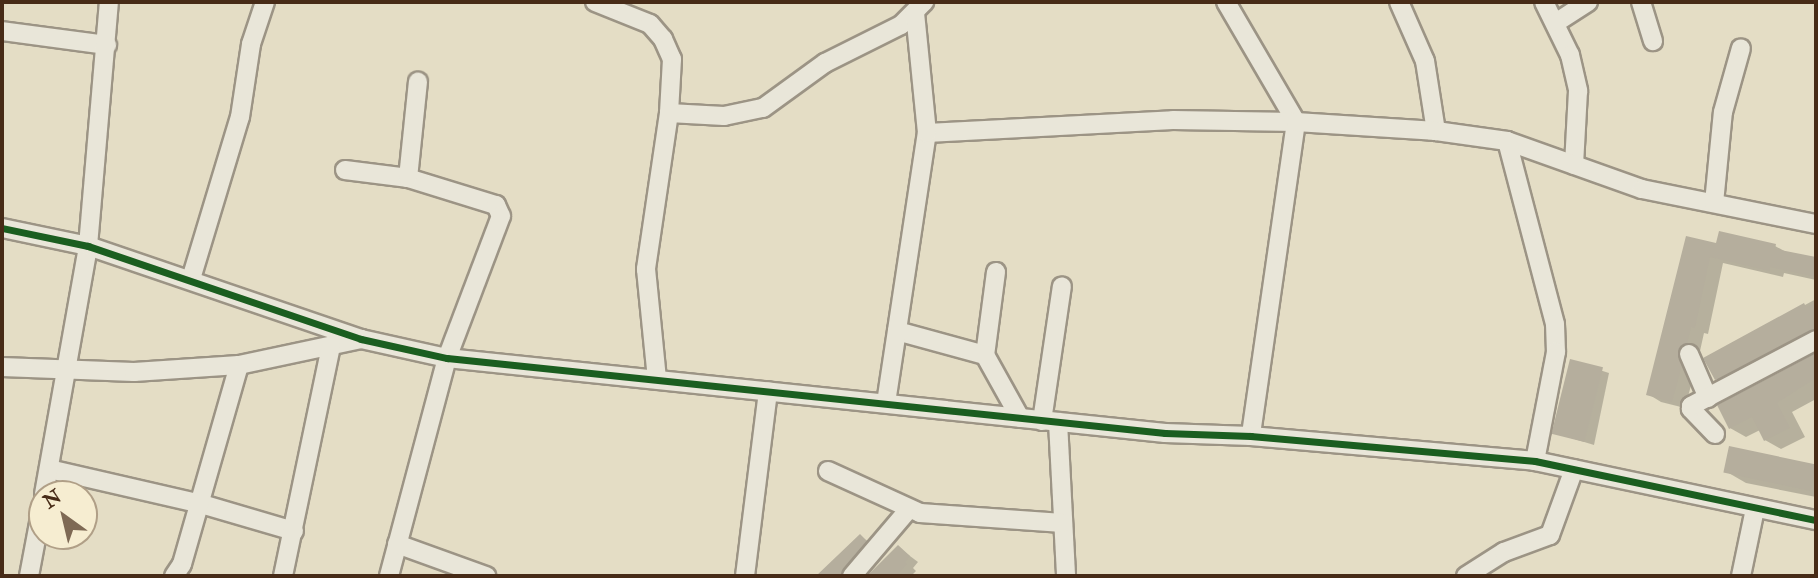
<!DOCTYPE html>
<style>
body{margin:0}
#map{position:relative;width:1818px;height:578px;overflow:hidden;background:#e4ddc5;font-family:"IM FELL Double Pica",serif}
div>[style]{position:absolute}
.shadow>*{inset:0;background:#0003}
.building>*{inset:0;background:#b5ae9d;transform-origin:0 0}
.roads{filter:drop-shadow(2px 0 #9c9485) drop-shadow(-2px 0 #9c9485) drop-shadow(0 2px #9c9485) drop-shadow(0 -2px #9c9485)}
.minor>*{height:18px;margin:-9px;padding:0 9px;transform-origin:9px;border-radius:9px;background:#e9e6d9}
.cycleway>*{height:7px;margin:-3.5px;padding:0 3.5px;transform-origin:3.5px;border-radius:3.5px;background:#1b5e20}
span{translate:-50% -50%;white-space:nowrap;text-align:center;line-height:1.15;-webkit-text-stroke:5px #f6edd1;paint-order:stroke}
.frame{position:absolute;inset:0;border:4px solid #472b17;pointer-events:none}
.north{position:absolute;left:28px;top:480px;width:70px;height:70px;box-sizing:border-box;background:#f6edd1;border:2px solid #b09f87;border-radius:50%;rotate:326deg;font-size:19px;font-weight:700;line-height:28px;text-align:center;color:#472b17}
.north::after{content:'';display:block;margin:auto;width:24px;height:32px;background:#7e6954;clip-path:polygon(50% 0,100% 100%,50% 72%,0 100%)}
</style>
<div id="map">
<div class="shadow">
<div style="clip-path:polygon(1688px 238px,1717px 245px,1775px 246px,1788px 253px,1816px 259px,1816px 280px,1784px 273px,1783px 277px,1723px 263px,1708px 334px,1704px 333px,1700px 351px,1690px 360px,1694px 374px,1685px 408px,1661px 402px,1648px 394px)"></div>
<div style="clip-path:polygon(1816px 299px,1816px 344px,1732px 388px,1717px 379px,1706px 359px)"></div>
<div style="clip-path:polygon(1816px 355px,1816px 399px,1792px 412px,1805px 437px,1781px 449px,1765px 440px,1760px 430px,1746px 437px,1730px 428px,1719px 406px)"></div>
<div style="clip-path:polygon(1571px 361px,1609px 373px,1594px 445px,1558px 434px)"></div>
<div style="clip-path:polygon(1730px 448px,1816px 467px,1816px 497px,1746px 483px,1727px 472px)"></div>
<div style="clip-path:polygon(860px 536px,876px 547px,853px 576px,818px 576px)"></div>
<div style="clip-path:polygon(898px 547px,918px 562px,913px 568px,916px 571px,911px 576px,870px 576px)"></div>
</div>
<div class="building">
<div style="clip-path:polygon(1719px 231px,1776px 244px,1775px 249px,1816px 257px,1816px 277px,1770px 267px,1770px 271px,1710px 257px,1695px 328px,1691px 327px,1687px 343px,1678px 352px,1682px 365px,1672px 402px,1646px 395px,1686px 236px,1716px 243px)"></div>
<div style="clip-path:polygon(1816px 302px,1816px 329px,1715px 380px,1703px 358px,1804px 303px,1806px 307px)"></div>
<div style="clip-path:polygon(1816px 353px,1816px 378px,1777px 403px,1790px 428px,1764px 441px,1752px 417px,1729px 429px,1717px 405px)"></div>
<div style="left:1570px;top:359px;width:34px;height:77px;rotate:14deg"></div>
<div style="left:1729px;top:446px;width:89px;height:27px;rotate:12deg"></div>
<div style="clip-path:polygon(860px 534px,867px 541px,843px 569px,841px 576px,816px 576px)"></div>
<div style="clip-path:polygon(898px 545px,910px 556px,905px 562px,907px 564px,896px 576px,867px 576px)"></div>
</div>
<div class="roads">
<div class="minor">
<div style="left:595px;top:2px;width:59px;rotate:21.8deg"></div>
<div style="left:650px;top:24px;width:20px;rotate:49deg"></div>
<div style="left:663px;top:39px;width:22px;rotate:66deg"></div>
<div style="left:672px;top:59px;width:54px;rotate:93.2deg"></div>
<div style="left:669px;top:113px;width:158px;rotate:98.4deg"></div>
<div style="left:646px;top:269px;width:111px;rotate:84.3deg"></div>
<div style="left:1226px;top:2px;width:139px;rotate:59.7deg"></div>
<div style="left:1296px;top:122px;width:317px;rotate:98.2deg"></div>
<div style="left:1399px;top:2px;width:64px;rotate:66.2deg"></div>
<div style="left:1425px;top:61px;width:71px;rotate:81.1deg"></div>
<div style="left:1544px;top:2px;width:59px;rotate:63.9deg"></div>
<div style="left:1570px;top:55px;width:37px;rotate:77deg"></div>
<div style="left:1578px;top:91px;width:74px;rotate:93.1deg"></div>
<div style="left:1641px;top:2px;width:41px;rotate:72.9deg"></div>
<div style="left:1557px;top:22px;width:37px;rotate:-33deg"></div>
<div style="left:2px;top:31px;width:106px;rotate:7.6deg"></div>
<div style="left:669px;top:113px;width:55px;rotate:3.1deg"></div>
<div style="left:724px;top:116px;width:40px;rotate:-12deg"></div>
<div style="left:763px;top:108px;width:77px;rotate:-36deg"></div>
<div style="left:825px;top:63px;width:85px;rotate:-26.6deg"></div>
<div style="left:901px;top:25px;width:33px;rotate:-45deg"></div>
<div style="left:927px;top:133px;width:246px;rotate:-3deg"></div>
<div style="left:1173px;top:120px;width:123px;rotate:0.9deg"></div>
<div style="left:1296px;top:122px;width:140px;rotate:3.7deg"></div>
<div style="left:1436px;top:131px;width:72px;rotate:8deg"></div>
<div style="left:1507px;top:141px;width:143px;rotate:19.6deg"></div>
<div style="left:1642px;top:189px;width:177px;rotate:11.4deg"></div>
<div style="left:1507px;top:141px;width:189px;rotate:75.3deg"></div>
<div style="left:1555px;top:324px;width:28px;rotate:88deg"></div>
<div style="left:1556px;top:352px;width:111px;rotate:100.9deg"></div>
<div style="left:345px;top:170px;width:64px;rotate:7.2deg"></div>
<div style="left:408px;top:178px;width:92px;rotate:17.1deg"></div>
<div style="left:496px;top:205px;width:12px;rotate:66deg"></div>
<div style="left:501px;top:216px;width:152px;rotate:110.8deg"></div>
<div style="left:447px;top:358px;width:226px;rotate:104.9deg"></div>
<div style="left:408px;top:178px;width:97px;rotate:-84.1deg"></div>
<div style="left:1714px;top:203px;width:91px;rotate:-84.4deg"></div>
<div style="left:1723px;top:112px;width:66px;rotate:-74.3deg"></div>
<div style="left:2px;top:228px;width:88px;rotate:11.8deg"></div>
<div style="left:88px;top:246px;width:288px;rotate:18.8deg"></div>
<div style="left:361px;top:339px;width:88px;rotate:12.5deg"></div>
<div style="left:447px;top:358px;width:722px;rotate:5.96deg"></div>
<div style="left:1165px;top:433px;width:86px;rotate:2deg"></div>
<div style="left:1251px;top:436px;width:285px;rotate:5deg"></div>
<div style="left:1535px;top:461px;width:287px;rotate:11.9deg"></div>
<div style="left:996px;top:272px;width:84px;rotate:97.5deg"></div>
<div style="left:985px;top:355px;width:72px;rotate:60.9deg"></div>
<div style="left:191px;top:279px;width:169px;rotate:-73.2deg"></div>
<div style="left:240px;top:117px;width:74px;rotate:-81.4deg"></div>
<div style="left:251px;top:44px;width:44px;rotate:-71.6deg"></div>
<div style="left:897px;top:331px;width:91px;rotate:15.3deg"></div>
<div style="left:1689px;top:354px;width:48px;rotate:66.6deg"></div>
<div style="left:2px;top:367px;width:132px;rotate:2.2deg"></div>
<div style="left:134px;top:372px;width:105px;rotate:-3.8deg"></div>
<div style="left:239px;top:365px;width:125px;rotate:-12deg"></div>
<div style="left:886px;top:403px;width:273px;rotate:-81.4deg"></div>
<div style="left:927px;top:133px;width:121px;rotate:-95.7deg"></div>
<div style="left:1042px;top:421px;width:136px;rotate:-81.6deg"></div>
<div style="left:1058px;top:422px;width:154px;rotate:87deg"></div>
<div style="left:1715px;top:434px;width:35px;rotate:-134deg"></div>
<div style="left:1691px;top:409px;width:3px;rotate:-90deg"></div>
<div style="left:1691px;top:406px;width:141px;rotate:-27.8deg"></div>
<div style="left:49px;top:469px;width:153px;rotate:12.9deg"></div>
<div style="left:198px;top:503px;width:100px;rotate:16.3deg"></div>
<div style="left:828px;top:471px;width:101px;rotate:24.5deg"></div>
<div style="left:920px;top:513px;width:143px;rotate:4deg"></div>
<div style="left:44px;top:494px;width:252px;rotate:-79.9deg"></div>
<div style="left:88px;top:246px;width:245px;rotate:-85.1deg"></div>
<div style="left:397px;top:544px;width:95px;rotate:19.8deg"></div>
<div style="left:29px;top:576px;width:70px;rotate:-79.3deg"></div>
<div style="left:174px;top:576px;width:14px;rotate:-56deg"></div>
<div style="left:182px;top:564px;width:207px;rotate:-74deg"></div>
<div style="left:283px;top:576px;width:235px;rotate:-78.2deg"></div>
<div style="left:745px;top:576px;width:186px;rotate:-82.9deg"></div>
<div style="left:852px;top:576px;width:88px;rotate:-49.6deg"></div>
<div style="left:1466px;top:576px;width:45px;rotate:-32.3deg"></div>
<div style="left:1504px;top:552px;width:49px;rotate:-20.3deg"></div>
<div style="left:1550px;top:535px;width:70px;rotate:-70deg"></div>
<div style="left:1741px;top:576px;width:68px;rotate:-78.2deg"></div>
</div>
</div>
<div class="cycleway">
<div style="left:2px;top:228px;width:88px;rotate:11.8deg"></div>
<div style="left:88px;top:246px;width:288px;rotate:18.8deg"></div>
<div style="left:361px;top:339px;width:88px;rotate:12.5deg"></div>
<div style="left:447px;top:358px;width:722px;rotate:5.96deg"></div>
<div style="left:1165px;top:433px;width:86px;rotate:2deg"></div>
<div style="left:1251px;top:436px;width:285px;rotate:5deg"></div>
<div style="left:1535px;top:461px;width:287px;rotate:11.9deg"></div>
</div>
<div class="frame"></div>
<div class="north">N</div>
</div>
